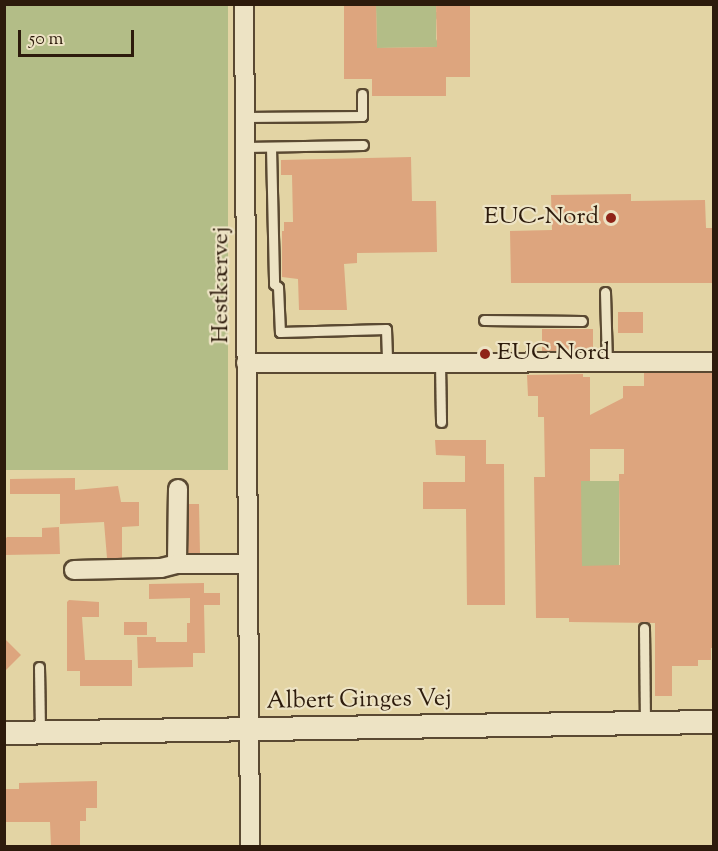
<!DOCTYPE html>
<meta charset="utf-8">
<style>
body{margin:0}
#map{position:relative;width:718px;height:851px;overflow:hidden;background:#e3d4a4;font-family:"Sorts Mill Goudy",serif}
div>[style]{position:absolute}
.green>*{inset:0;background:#b3bd87;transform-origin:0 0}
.building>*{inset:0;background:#dda57e;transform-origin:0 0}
.roads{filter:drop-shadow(2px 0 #5a4932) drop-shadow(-2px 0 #5a4932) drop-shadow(0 2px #5a4932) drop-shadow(0 -2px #5a4932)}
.service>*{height:9px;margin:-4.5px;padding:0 4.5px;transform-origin:4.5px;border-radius:4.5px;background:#ede3c4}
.minor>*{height:18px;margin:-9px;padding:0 9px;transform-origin:9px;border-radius:9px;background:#ede3c4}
.tertiary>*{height:22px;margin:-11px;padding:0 11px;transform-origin:11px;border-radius:11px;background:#ede3c4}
.dots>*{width:16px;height:16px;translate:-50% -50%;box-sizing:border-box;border:3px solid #ede3c4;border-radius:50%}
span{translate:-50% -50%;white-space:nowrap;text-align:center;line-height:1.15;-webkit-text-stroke:4.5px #ede3c4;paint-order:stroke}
.poi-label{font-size:24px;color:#2d1b0c}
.right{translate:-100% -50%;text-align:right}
.left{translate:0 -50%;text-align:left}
.street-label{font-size:24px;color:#2d1b0c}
.frame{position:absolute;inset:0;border:6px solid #2d1b0c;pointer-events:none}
.scale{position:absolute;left:18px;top:30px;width:116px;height:27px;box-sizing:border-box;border:3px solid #2d1b0c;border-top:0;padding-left:8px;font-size:18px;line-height:21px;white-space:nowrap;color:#2d1b0c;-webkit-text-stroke:4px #ede3c4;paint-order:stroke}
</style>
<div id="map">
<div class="green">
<div style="left:4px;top:5px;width:224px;height:465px"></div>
<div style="clip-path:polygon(376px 5px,436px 5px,436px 12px,440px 12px,436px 20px,436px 39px,440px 47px,377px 48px)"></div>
<div style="left:581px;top:481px;width:38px;height:85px"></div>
</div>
<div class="building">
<div style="clip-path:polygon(344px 4px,376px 4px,377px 48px,437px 47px,436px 4px,470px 4px,470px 77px,446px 77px,446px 96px,372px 96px,372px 79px,344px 79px)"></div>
<div style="clip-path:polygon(411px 157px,412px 201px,436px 201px,437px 252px,357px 253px,357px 263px,344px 264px,347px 310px,299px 310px,298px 279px,282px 277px,282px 231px,284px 231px,284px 222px,293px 222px,292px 175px,281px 175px,281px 160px)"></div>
<div style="clip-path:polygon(631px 194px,631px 201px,705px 200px,706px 228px,714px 228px,714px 283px,511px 283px,510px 231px,552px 230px,551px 195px)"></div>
<div style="left:618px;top:312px;width:25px;height:21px"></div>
<div style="left:542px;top:329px;width:51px;height:22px"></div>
<div style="clip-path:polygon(evenodd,644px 373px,714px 373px,714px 648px,711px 648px,711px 660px,698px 660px,698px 666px,672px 666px,672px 696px,655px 696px,655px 623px,569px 622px,569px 618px,536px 618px,534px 477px,545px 477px,544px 417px,538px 417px,538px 396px,528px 396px,527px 375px,583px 374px,583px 377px,590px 377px,590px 415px,623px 398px,623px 386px,644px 386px,644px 373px,590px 449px,624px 449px,624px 474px,619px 474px,620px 565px,582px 566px,581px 481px,590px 481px,590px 449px)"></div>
<div style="clip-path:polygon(435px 440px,486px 440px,486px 464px,504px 464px,505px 605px,467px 605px,466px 509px,423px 509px,423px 482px,465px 482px,465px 456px,436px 455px)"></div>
<div style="clip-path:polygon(75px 478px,75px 490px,118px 486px,121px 502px,139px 502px,139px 526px,122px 527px,122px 558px,107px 558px,104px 522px,60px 524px,60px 494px,10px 494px,10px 479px)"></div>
<div style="clip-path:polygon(189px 504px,199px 504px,200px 553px,188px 553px)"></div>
<div style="clip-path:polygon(59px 527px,60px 554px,4px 555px,4px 540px,7px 537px,42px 537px,42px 528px)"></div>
<div style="clip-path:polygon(204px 583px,204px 593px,220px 593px,220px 605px,204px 605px,205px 653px,193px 653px,193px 667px,138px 668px,137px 637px,156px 637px,156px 642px,187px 642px,187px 623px,190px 623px,190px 598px,149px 599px,149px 584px)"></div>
<div style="clip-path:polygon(69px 600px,99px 602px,99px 617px,82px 617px,85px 660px,132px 660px,132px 686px,80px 686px,80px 671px,67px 671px,67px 602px)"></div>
<div style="left:124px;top:622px;width:23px;height:13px"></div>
<div style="clip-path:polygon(4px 638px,21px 655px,4px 672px)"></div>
<div style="clip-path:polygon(97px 781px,97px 808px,86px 808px,86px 821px,80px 821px,80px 846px,51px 846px,50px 822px,4px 822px,4px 789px,19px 789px,19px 783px)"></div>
</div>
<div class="roads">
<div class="service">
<div style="left:245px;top:117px;width:117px;rotate:-0.5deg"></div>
<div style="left:362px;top:116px;width:22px;rotate:-90deg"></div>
<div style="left:245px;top:147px;width:118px;rotate:-1deg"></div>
<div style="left:271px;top:147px;width:137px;rotate:88.7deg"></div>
<div style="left:274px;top:284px;width:5px;rotate:37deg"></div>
<div style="left:278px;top:287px;width:45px;rotate:87.5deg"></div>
<div style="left:280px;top:332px;width:106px;rotate:-1.6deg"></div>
<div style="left:386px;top:329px;width:34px;rotate:88deg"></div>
<div style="left:605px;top:292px;width:70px;rotate:88.4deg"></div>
<div style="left:484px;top:320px;width:98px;rotate:0.6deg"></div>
<div style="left:440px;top:363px;width:59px;rotate:89deg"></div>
<div style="left:644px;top:628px;width:96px;rotate:89.4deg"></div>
<div style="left:39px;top:667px;width:64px;rotate:89.1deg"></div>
</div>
<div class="minor">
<div style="left:244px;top:4px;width:842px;rotate:89.59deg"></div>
<div style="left:246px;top:363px;width:468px;rotate:-0.1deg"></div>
<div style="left:178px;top:489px;width:75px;rotate:90.8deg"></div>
<div style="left:177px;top:564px;width:71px"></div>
<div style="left:74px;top:570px;width:87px;rotate:-1.3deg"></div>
<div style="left:161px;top:568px;width:16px;rotate:-14deg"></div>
</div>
<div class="tertiary">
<div style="left:4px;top:733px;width:710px;rotate:-0.89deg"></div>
</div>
</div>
<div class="dots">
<div style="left:611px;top:218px;background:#8f2418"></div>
<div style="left:485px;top:354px;background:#8f2418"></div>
</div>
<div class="poi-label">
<span class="right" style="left:599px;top:218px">EUC-Nord</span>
<span class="left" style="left:497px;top:354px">EUC Nord</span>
</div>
<div class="street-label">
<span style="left:222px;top:285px;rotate:-90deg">Hestkærvej</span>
<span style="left:359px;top:701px;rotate:-1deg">Albert Ginges Vej</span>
</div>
<div class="frame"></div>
<div class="scale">50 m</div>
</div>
